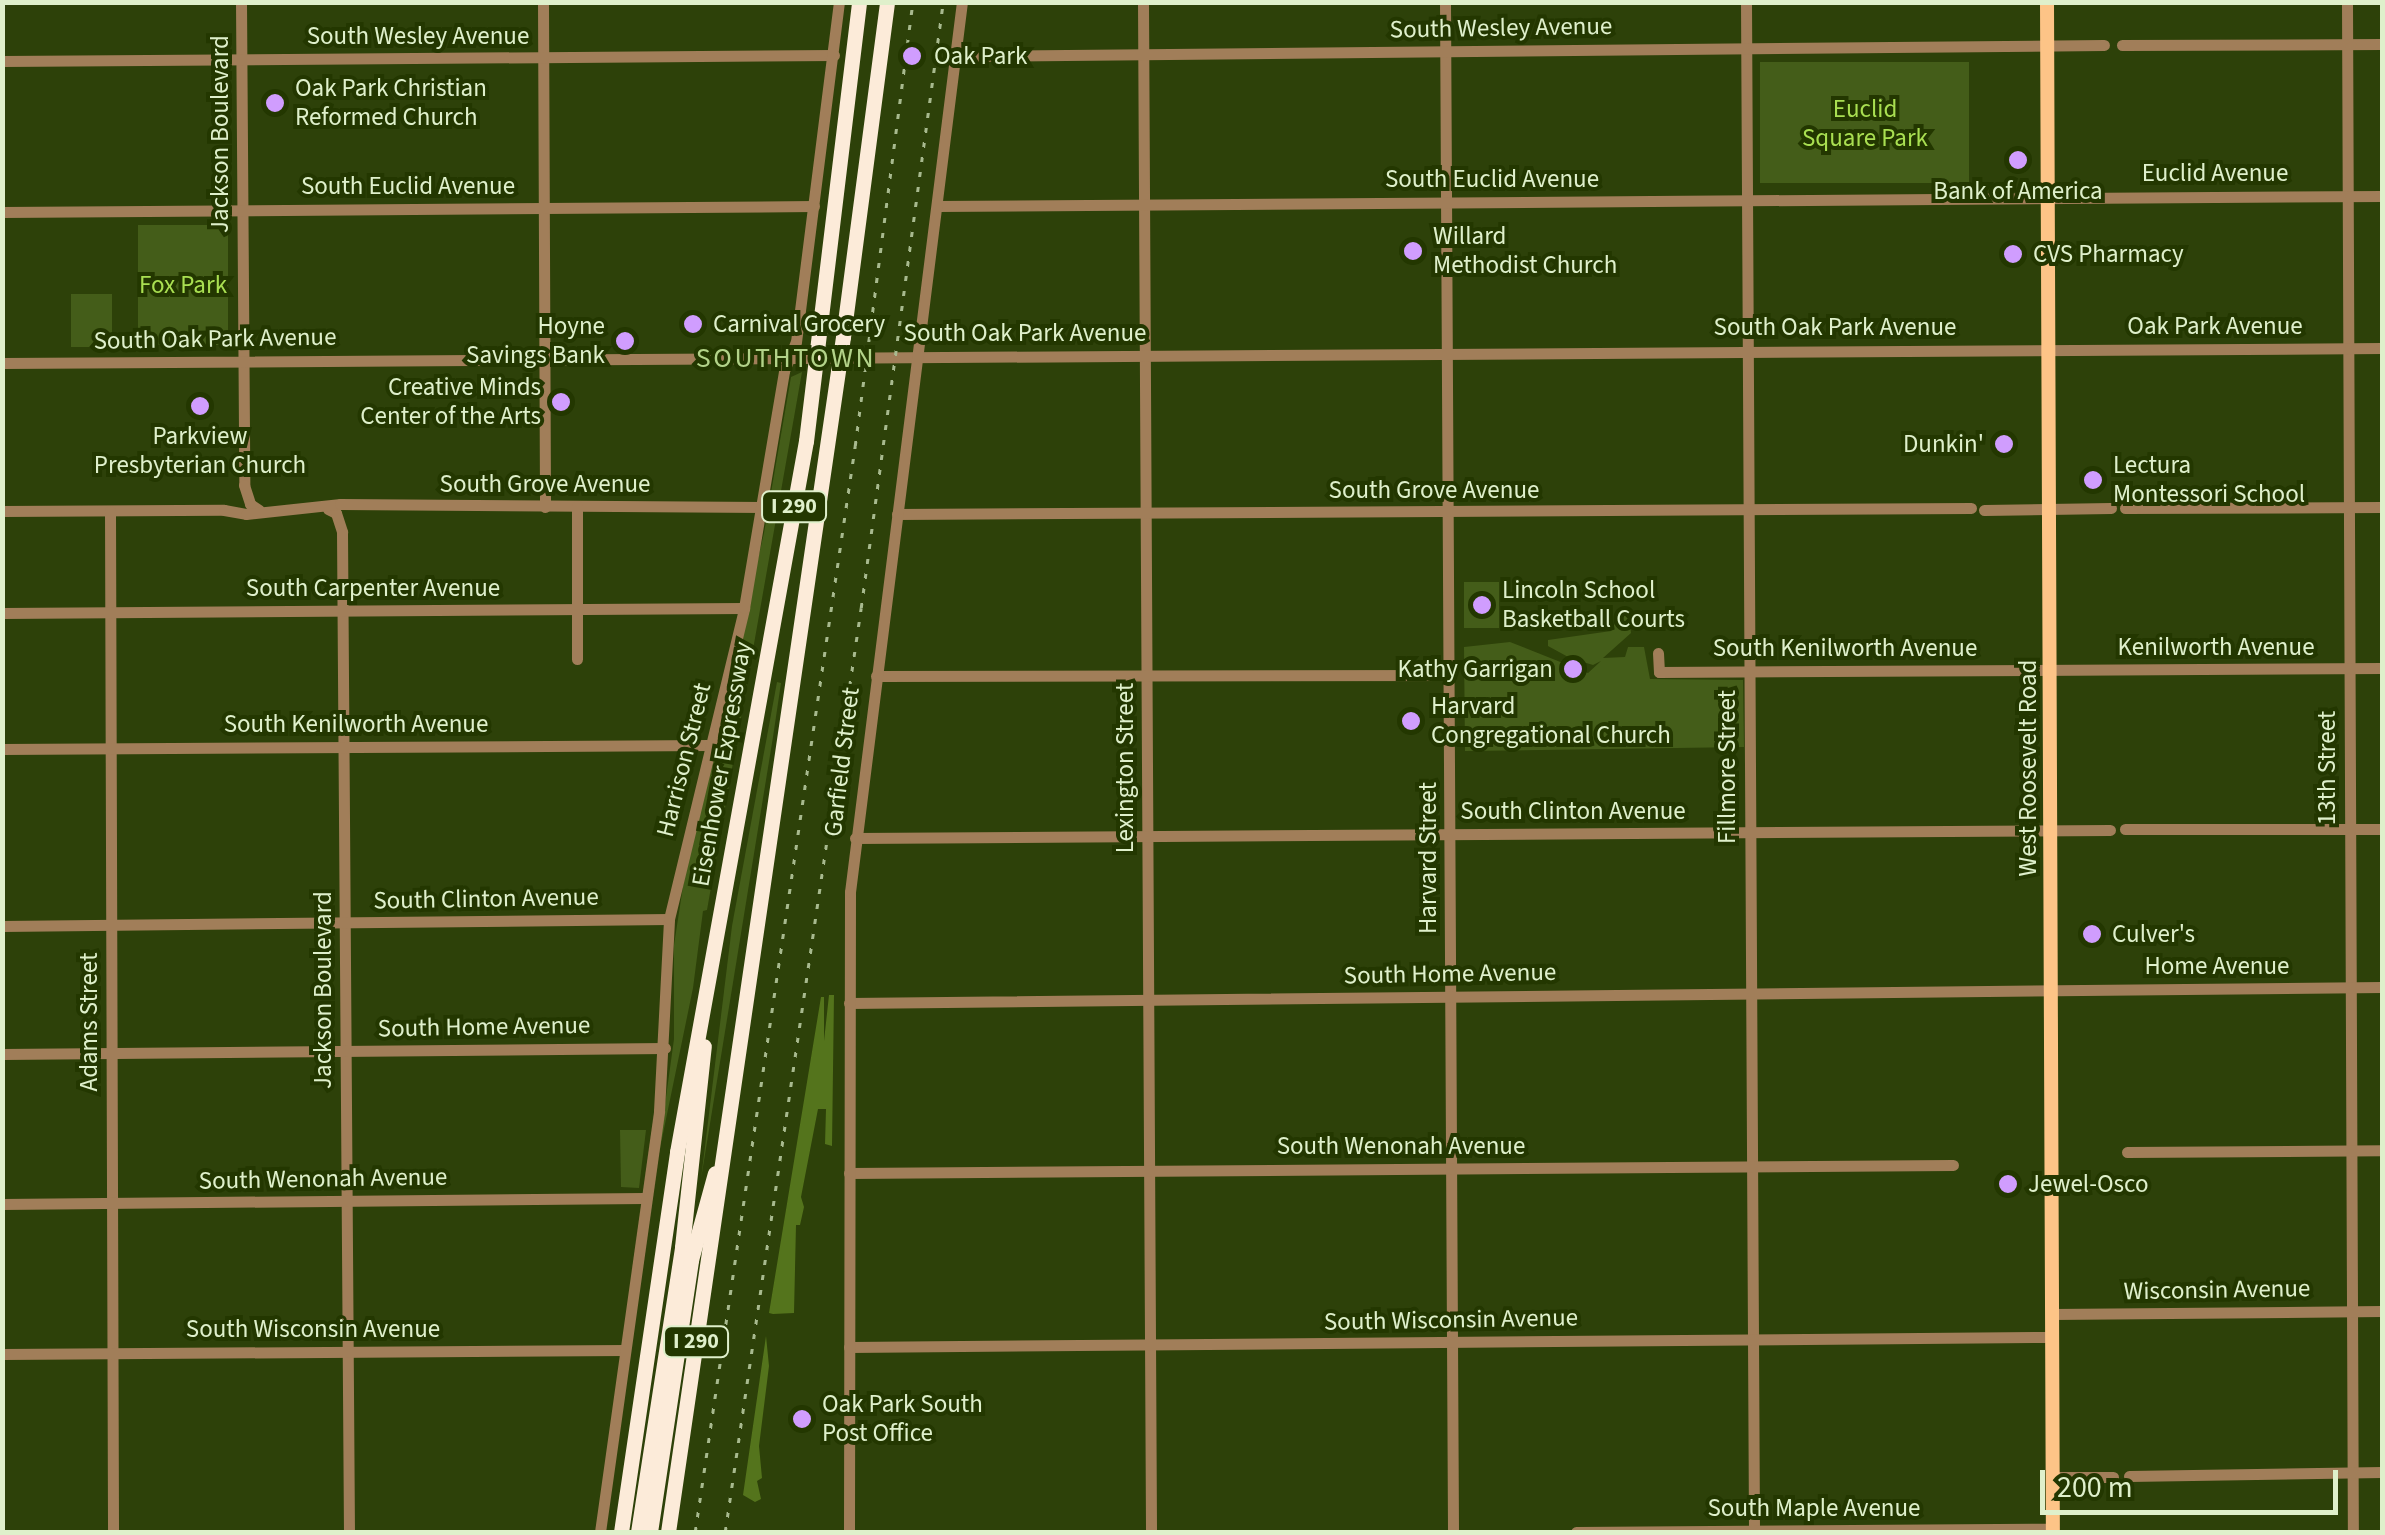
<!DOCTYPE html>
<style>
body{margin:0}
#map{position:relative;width:2385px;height:1535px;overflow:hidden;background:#2d4109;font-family:"Source Sans 3",sans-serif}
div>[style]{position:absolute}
.green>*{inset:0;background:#445d19;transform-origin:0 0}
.forest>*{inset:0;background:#54741c}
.minor>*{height:11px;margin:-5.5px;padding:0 5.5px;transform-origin:5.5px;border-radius:5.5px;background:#a17e59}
.major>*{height:14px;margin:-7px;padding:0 7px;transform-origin:7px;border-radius:7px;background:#fdc487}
.highway>*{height:15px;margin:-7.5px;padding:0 7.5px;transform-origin:7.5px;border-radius:7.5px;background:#fcebd9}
.rail>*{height:2.5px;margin-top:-1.25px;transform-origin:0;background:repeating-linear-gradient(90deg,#a8ba8f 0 5px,transparent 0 15px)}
.dots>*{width:28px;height:28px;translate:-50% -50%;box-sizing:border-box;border:5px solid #233700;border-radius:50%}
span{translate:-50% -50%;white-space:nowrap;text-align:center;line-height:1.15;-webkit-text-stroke:8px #233700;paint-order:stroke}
.shield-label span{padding:2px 8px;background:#233700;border:2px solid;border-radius:8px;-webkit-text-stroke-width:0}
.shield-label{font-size:22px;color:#dff0cb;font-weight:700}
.street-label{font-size:25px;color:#dff0cb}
.poi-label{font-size:25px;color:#dff0cb}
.left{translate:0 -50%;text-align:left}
.right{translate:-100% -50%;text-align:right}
.park-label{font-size:25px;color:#a9df51}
.neighbourhood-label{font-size:28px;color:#b3d389;letter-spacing:2.5px}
.frame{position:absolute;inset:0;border:5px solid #dff0cb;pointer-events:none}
.scale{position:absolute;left:2040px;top:1470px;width:298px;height:45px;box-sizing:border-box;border:5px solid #dff0cb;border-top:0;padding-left:12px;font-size:30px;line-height:35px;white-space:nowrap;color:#dff0cb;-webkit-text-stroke:8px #233700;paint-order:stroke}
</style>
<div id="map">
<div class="green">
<div style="left:1969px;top:62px;width:121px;height:209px;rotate:90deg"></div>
<div style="left:138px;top:225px;width:90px;height:120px"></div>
<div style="left:71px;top:294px;width:41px;height:53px"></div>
<div style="clip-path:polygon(802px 372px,707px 910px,703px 911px,693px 988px,657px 1163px,606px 1532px,674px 1039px,674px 945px,684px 880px,764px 533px,791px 377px)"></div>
<div style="left:1464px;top:582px;width:35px;height:46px"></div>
<div style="clip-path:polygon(1620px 614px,1629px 617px,1631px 633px,1603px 658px,1625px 657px,1628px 647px,1644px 647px,1650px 679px,1743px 680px,1744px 747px,1465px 751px,1464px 647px,1510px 642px,1588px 673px,1601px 661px,1593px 665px,1570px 658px,1548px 646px,1548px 640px,1611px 631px)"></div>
<div style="clip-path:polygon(777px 682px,781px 683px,773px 737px,701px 1179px,732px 926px)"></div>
<div style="clip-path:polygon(620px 1130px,646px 1130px,639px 1188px,621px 1187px)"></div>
</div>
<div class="forest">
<div style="clip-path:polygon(829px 995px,834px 995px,832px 1146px,825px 1144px,826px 1109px,818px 1109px,801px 1197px,804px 1207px,800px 1225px,796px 1225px,794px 1313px,773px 1314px,769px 1313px,821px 997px,824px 997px,824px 1041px)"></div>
<div style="clip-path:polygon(766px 1336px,769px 1366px,759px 1446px,762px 1478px,757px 1481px,761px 1499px,755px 1502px,743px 1495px)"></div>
</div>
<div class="minor">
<div style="left:241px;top:2px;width:483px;rotate:89.6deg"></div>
<div style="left:244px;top:485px;width:20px;rotate:72deg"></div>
<div style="left:250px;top:504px;width:11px;rotate:34deg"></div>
<div style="left:543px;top:2px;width:505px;rotate:89.77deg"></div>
<div style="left:1143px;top:2px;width:1530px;rotate:89.7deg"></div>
<div style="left:1445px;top:2px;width:1530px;rotate:89.7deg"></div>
<div style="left:1746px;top:2px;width:1528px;rotate:89.7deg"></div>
<div style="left:2347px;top:2px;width:1530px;rotate:89.78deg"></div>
<div style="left:2122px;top:45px;width:260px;rotate:-0.2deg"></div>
<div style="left:955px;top:56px;width:1149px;rotate:-0.55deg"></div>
<div style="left:2px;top:61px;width:832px;rotate:-0.41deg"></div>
<div style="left:937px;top:206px;width:1445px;rotate:-0.4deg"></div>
<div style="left:2px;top:212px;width:812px;rotate:-0.42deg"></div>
<div style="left:2px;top:363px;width:2380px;rotate:-0.36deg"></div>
<div style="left:2125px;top:508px;width:257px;rotate:-0.2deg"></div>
<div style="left:328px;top:509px;width:9px;rotate:27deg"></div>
<div style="left:336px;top:513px;width:20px;rotate:72deg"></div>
<div style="left:342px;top:532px;width:1000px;rotate:89.6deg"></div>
<div style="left:1984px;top:510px;width:127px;rotate:-0.9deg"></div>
<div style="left:2px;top:511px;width:222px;rotate:-0.3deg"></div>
<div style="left:224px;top:510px;width:22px;rotate:10deg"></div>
<div style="left:246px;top:514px;width:95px;rotate:-6.1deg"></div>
<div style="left:340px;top:504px;width:423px;rotate:0.4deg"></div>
<div style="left:110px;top:511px;width:1021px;rotate:89.83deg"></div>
<div style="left:897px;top:514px;width:1074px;rotate:-0.32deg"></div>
<div style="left:2px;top:613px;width:742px;rotate:-0.39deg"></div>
<div style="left:1658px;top:653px;width:19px;rotate:87deg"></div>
<div style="left:1659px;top:672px;width:723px;rotate:-0.32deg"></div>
<div style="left:577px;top:659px;width:153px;rotate:-90deg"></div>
<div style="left:876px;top:676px;width:574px;rotate:-0.1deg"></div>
<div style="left:2px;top:749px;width:708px;rotate:-0.32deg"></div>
<div style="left:2125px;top:829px;width:257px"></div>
<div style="left:855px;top:838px;width:1255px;rotate:-0.37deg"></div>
<div style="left:2px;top:926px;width:667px;rotate:-0.6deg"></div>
<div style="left:849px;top:1003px;width:1533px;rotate:-0.6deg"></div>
<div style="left:2px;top:1054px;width:663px;rotate:-0.52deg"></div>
<div style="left:2127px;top:1152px;width:255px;rotate:-0.4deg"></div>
<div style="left:849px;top:1173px;width:1104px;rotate:-0.42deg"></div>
<div style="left:2px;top:1204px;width:642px;rotate:-0.54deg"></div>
<div style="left:2052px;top:1314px;width:330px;rotate:-0.5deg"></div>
<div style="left:849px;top:1347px;width:1203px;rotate:-0.48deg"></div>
<div style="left:2px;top:1354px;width:623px;rotate:-0.37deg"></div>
<div style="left:2129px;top:1476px;width:253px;rotate:-0.9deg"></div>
<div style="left:2053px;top:1477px;width:60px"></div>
<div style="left:600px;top:1532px;width:425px;rotate:-82deg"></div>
<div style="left:659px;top:1111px;width:192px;rotate:-87deg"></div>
<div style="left:669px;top:919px;width:320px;rotate:-76.4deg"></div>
<div style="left:744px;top:608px;width:240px;rotate:-80.4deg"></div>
<div style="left:784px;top:371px;width:31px;rotate:-68deg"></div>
<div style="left:796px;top:342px;width:343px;rotate:-82.8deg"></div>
<div style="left:849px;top:1532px;width:640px;rotate:-89.91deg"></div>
<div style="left:850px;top:892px;width:897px;rotate:-82.83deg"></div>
<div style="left:1576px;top:1532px;width:477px;rotate:-0.4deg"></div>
</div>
<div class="major">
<div style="left:2047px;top:2px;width:1530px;rotate:89.78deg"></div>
</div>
<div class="highway">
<div style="left:621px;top:1532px;width:384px;rotate:-81.6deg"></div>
<div style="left:677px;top:1152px;width:723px;rotate:-79.72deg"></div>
<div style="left:806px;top:441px;width:442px;rotate:-83.1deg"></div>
<div style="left:638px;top:1532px;width:288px;rotate:-81.2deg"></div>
<div style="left:682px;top:1247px;width:202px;rotate:-83.8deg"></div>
<div style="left:650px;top:1532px;width:275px;rotate:-81.4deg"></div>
<div style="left:691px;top:1260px;width:90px;rotate:-74.6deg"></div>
<div style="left:668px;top:1532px;width:1208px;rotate:-81.67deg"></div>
<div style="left:843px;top:337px;width:338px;rotate:-82.5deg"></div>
</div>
<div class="rail">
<div style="left:695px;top:1532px;width:1098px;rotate:-81.62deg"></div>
<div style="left:855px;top:446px;width:448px;rotate:-82.6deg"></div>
<div style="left:725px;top:1532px;width:934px;rotate:-81.63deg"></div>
<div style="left:861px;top:608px;width:612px;rotate:-82.29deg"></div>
</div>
<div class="dots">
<div style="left:912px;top:56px;background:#d09dfe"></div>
<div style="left:275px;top:103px;background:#d09dfe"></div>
<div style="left:2018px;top:160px;background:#d09dfe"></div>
<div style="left:1413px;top:251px;background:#d09dfe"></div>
<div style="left:2013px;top:254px;background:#d09dfe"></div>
<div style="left:693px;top:324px;background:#d09dfe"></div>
<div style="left:625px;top:341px;background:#d09dfe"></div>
<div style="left:561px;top:402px;background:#d09dfe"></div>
<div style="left:200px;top:406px;background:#d09dfe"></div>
<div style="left:2004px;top:444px;background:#d09dfe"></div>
<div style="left:2093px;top:480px;background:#d09dfe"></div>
<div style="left:1482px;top:605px;background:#d09dfe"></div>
<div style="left:1573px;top:669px;background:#d09dfe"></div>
<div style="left:1411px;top:721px;background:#d09dfe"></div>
<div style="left:2092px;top:934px;background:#d09dfe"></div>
<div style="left:2008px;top:1184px;background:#d09dfe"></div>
<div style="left:802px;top:1419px;background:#d09dfe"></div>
</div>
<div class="shield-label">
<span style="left:794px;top:507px">I 290</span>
<span style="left:696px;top:1342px">I 290</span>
</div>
<div class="street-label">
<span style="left:1501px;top:28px;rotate:-1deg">South Wesley Avenue</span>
<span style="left:418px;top:36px">South Wesley Avenue</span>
<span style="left:220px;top:134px;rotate:-90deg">Jackson Boulevard</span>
<span style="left:2215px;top:173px">Euclid Avenue</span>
<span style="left:1492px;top:179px">South Euclid Avenue</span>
<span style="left:408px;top:186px">South Euclid Avenue</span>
<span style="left:2215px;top:326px">Oak Park Avenue</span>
<span style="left:1835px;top:327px">South Oak Park Avenue</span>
<span style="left:1025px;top:333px">South Oak Park Avenue</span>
<span style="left:215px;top:339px;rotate:-1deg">South Oak Park Avenue</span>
<span style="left:545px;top:484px">South Grove Avenue</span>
<span style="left:1434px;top:490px">South Grove Avenue</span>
<span style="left:373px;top:588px">South Carpenter Avenue</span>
<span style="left:2216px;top:647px">Kenilworth Avenue</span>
<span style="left:1845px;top:648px">South Kenilworth Avenue</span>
<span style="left:356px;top:724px">South Kenilworth Avenue</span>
<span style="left:684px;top:760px;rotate:-76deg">Harrison Street</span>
<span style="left:842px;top:762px;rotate:-83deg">Garfield Street</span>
<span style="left:722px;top:764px;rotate:-80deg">Eisenhower Expressway</span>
<span style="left:1727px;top:767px;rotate:-90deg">Fillmore Street</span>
<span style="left:1125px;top:768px;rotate:-90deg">Lexington Street</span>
<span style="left:2028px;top:768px;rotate:-90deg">West Roosevelt Road</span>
<span style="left:2327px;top:768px;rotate:-90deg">13th Street</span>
<span style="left:1573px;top:811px">South Clinton Avenue</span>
<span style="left:1428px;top:858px;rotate:-90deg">Harvard Street</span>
<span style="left:486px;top:899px;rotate:-1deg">South Clinton Avenue</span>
<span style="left:2217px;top:966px">Home Avenue</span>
<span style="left:1450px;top:974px;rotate:-1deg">South Home Avenue</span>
<span style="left:323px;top:990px;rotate:-90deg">Jackson Boulevard</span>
<span style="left:89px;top:1022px;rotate:-90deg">Adams Street</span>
<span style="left:484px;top:1027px;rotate:-1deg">South Home Avenue</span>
<span style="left:1401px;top:1146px">South Wenonah Avenue</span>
<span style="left:323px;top:1179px;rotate:-1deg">South Wenonah Avenue</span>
<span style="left:2217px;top:1290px;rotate:-1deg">Wisconsin Avenue</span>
<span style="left:1451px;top:1320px;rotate:-1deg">South Wisconsin Avenue</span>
<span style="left:313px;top:1329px">South Wisconsin Avenue</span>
<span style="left:1814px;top:1508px">South Maple Avenue</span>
</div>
<div class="poi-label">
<span class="left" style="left:934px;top:56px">Oak Park</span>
<span class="left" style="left:295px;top:103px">Oak Park Christian<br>Reformed Church</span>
<span style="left:2018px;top:191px">Bank of America</span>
<span class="left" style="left:1433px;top:251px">Willard<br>Methodist Church</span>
<span class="left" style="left:2033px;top:254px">CVS Pharmacy</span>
<span class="left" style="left:713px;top:324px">Carnival Grocery</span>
<span class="right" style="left:605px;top:341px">Hoyne<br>Savings Bank</span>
<span class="right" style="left:541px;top:402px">Creative Minds<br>Center of the Arts</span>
<span style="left:200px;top:451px">Parkview<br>Presbyterian Church</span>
<span class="right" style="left:1984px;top:444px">Dunkin'</span>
<span class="left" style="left:2113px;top:480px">Lectura<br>Montessori School</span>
<span class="left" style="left:1502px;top:605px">Lincoln School<br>Basketball Courts</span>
<span class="right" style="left:1553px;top:669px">Kathy Garrigan</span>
<span class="left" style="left:1431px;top:721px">Harvard<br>Congregational Church</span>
<span class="left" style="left:2112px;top:934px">Culver's</span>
<span class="left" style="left:2028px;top:1184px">Jewel-Osco</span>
<span class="left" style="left:822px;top:1419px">Oak Park South<br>Post Office</span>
</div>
<div class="park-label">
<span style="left:1865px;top:124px">Euclid<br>Square Park</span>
<span style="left:183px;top:285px">Fox Park</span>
</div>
<div class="neighbourhood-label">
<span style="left:786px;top:358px">SOUTHTOWN</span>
</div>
<div class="frame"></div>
<div class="scale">200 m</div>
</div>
